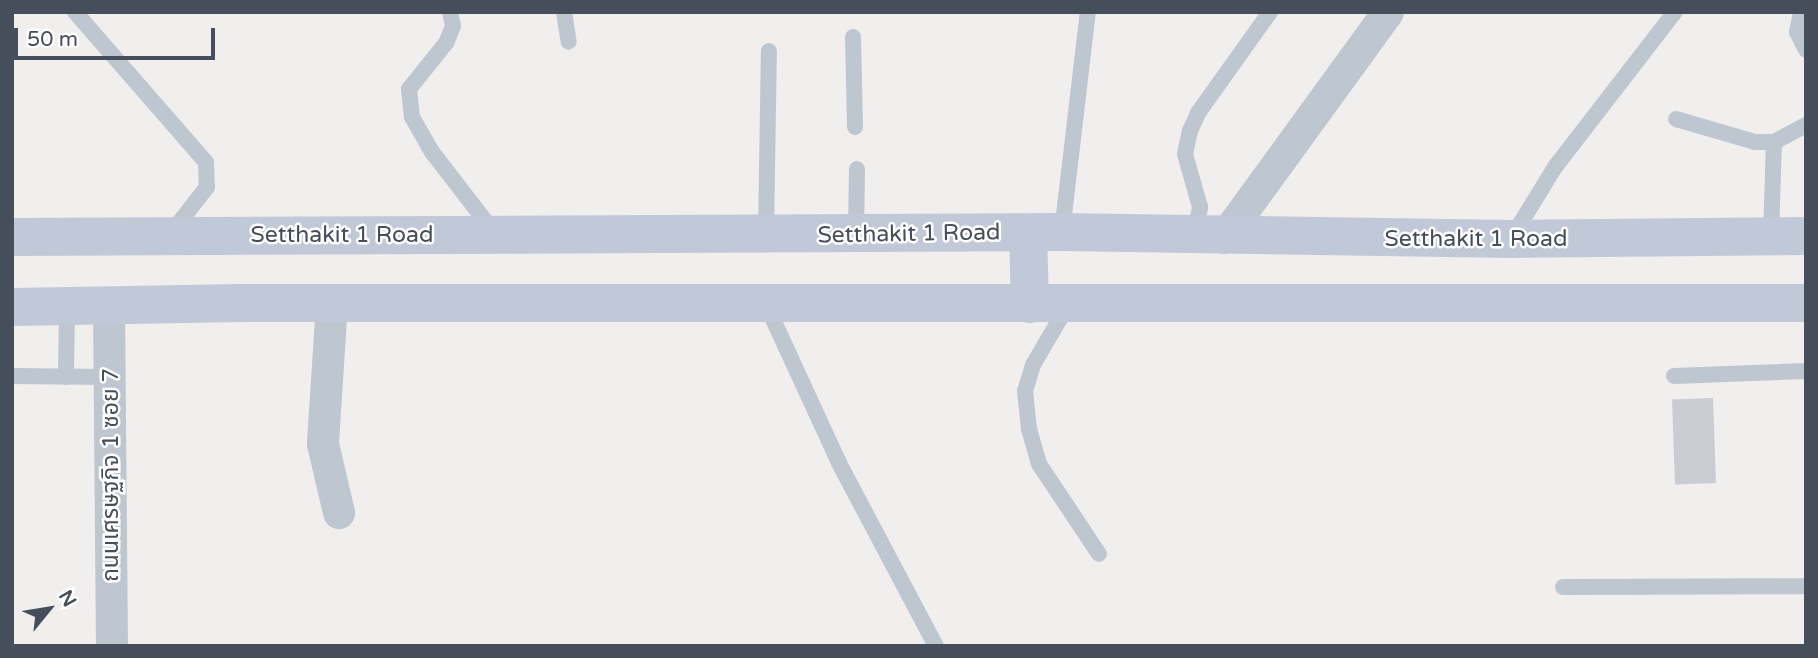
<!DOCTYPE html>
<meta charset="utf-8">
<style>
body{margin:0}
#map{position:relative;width:1818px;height:658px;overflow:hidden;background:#f1eeee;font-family:"Varela Round","Noto Sans Thai",sans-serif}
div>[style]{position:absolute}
.building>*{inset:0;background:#caccd4;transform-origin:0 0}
.lane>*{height:16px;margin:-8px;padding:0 8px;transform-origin:8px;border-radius:8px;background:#bec6d0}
.street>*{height:32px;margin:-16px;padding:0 16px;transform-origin:16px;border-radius:16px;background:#bec6d0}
.secondary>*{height:38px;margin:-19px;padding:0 19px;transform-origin:19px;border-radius:19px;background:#c1c8d7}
span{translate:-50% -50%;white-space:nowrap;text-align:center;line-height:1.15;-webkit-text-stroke:5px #fff;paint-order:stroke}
.street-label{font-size:23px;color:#464e5b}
.frame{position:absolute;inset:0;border:14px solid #464e5b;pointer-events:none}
.north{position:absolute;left:14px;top:574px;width:70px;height:70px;-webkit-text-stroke:5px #fff;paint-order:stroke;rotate:60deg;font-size:19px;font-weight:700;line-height:28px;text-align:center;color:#464e5b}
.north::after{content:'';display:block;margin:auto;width:24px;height:32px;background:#464e5b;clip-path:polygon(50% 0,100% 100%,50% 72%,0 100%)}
.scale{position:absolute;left:14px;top:28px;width:201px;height:32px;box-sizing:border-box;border:4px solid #464e5b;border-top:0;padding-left:9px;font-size:21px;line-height:24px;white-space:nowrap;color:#464e5b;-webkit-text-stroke:5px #fff;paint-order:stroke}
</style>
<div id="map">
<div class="building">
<div style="left:1713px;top:398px;width:85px;height:41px;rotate:88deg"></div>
</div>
<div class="lane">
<div style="left:75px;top:12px;width:199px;rotate:48.9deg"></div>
<div style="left:206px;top:162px;width:25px;rotate:88deg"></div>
<div style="left:207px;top:187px;width:58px;rotate:128deg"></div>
<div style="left:450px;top:12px;width:14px;rotate:78deg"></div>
<div style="left:453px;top:26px;width:18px;rotate:112deg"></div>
<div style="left:446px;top:43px;width:59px;rotate:128.8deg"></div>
<div style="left:409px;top:89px;width:28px;rotate:84deg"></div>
<div style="left:412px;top:117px;width:40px;rotate:60.3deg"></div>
<div style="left:432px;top:152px;width:100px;rotate:52.3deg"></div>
<div style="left:564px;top:12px;width:30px;rotate:81deg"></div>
<div style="left:1801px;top:12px;width:20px;rotate:101deg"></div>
<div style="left:1797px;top:32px;width:20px;rotate:63deg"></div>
<div style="left:853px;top:37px;width:90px;rotate:88.7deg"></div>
<div style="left:1676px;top:119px;width:82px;rotate:16.2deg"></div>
<div style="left:1755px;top:142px;width:19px"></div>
<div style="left:1774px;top:142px;width:36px;rotate:-28deg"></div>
<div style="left:1062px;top:232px;width:222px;rotate:-83.3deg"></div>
<div style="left:766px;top:233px;width:182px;rotate:-89.1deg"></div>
<div style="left:856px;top:233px;width:64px;rotate:-89.1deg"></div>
<div style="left:1194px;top:234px;width:28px;rotate:-77deg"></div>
<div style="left:1200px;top:207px;width:55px;rotate:-105.8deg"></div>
<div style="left:1185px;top:154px;width:24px;rotate:-78deg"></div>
<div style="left:1190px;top:131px;width:20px;rotate:-66deg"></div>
<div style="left:1198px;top:113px;width:124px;rotate:-54.5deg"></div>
<div style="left:1771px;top:236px;width:94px;rotate:-88.2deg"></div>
<div style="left:1512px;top:237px;width:82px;rotate:-58.4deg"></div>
<div style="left:1555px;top:167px;width:196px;rotate:-52.3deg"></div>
<div style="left:766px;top:304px;width:175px;rotate:65.3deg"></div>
<div style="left:839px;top:463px;width:207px;rotate:62.1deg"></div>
<div style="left:1068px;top:305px;width:69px;rotate:120.3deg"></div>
<div style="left:1033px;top:365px;width:27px;rotate:107deg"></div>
<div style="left:1025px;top:391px;width:38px;rotate:84deg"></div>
<div style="left:1029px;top:429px;width:36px;rotate:74deg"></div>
<div style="left:1039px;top:464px;width:108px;rotate:56.3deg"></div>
<div style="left:12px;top:376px;width:98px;rotate:0.6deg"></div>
<div style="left:1674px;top:376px;width:132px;rotate:-2.2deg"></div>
<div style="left:66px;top:377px;width:72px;rotate:-89.2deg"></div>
<div style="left:1563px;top:587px;width:243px;rotate:-0.2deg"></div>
</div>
<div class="street">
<div style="left:1224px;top:238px;width:279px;rotate:-54deg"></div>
<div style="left:332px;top:303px;width:141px;rotate:93.7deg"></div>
<div style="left:323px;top:444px;width:71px;rotate:76.9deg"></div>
<div style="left:109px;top:305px;width:341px;rotate:89.5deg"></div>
</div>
<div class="secondary">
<div style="left:1028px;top:233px;width:71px;rotate:88.4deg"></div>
<div style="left:12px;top:237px;width:1050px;rotate:-0.27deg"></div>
<div style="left:1062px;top:232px;width:449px;rotate:0.9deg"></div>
<div style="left:1511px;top:239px;width:295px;rotate:-0.6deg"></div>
<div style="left:12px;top:307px;width:230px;rotate:-1deg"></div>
<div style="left:242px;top:303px;width:1564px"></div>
</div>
<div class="street-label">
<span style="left:909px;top:234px;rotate:-1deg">Setthakit 1 Road</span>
<span style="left:342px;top:235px">Setthakit 1 Road</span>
<span style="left:1476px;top:239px">Setthakit 1 Road</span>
<span style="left:111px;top:475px;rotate:-90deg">ถนนเศรษฐกิจ 1 ซอย 7</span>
</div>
<div class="frame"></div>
<div class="north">N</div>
<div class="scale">50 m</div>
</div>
